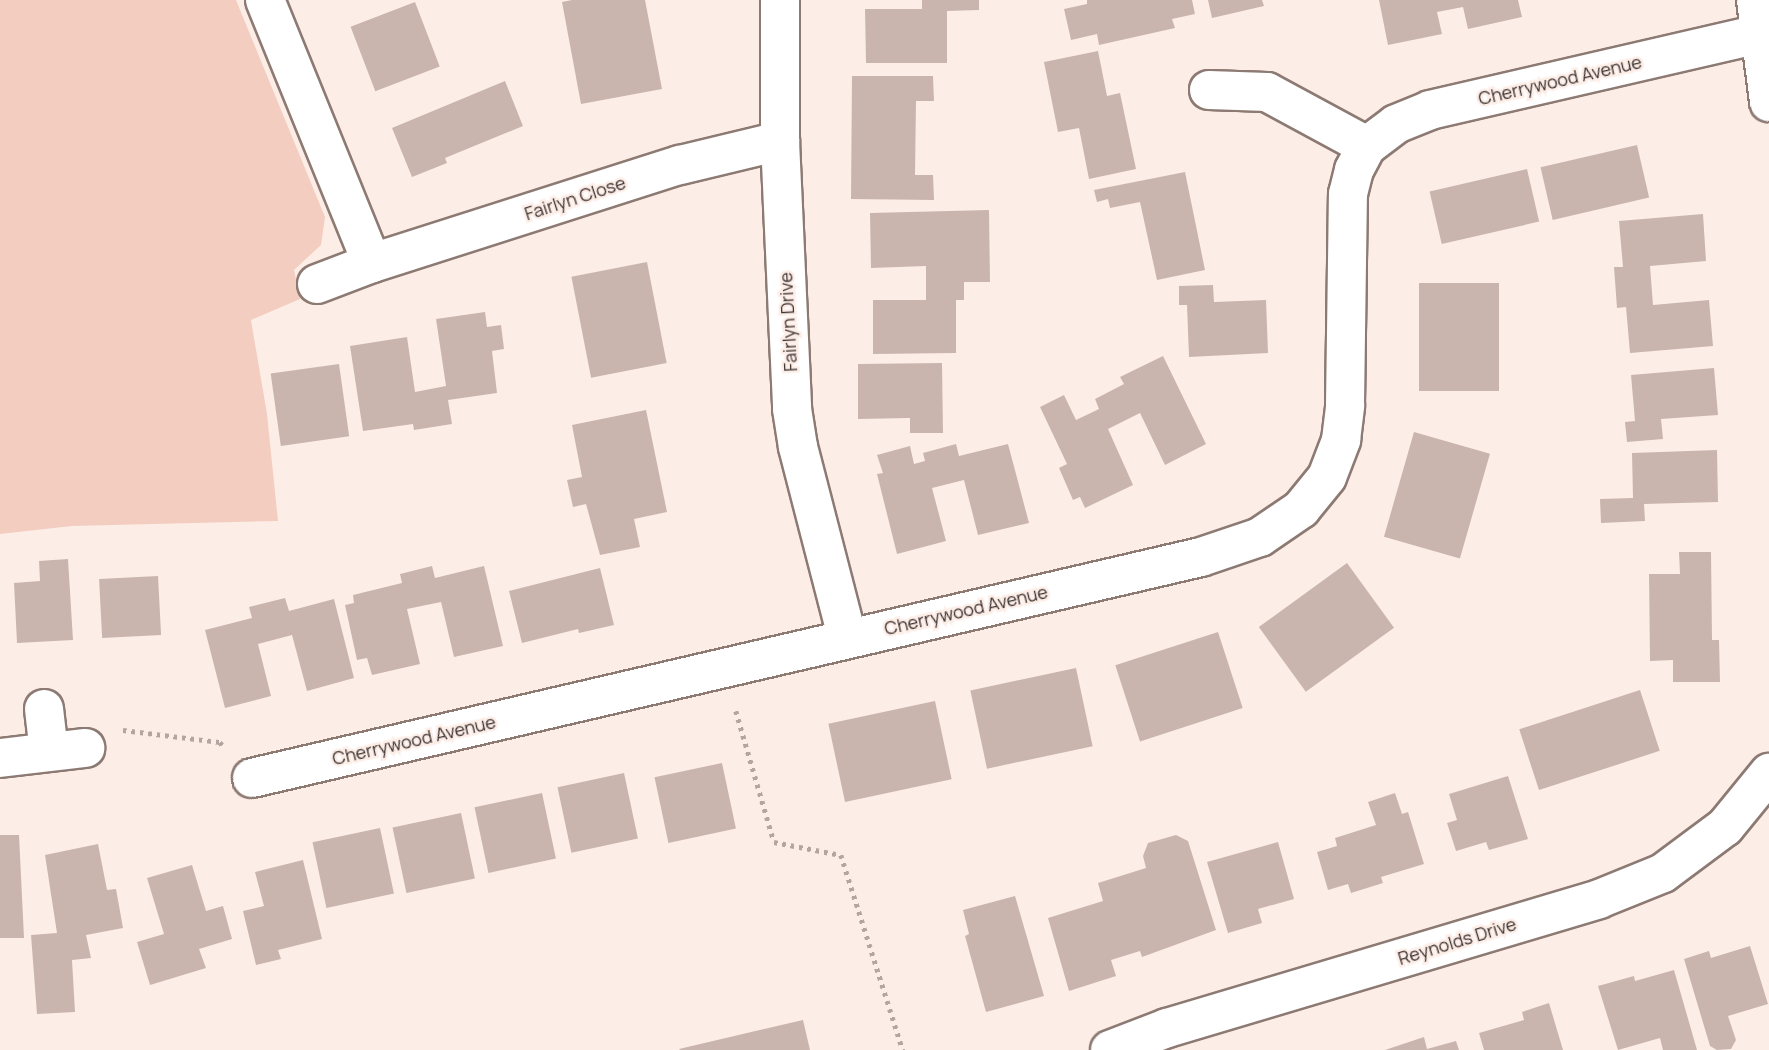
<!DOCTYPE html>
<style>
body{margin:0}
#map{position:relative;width:1769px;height:1050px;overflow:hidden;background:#fdede7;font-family:Manrope,sans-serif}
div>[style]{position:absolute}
.green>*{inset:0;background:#f3cec0}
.building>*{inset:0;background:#c9b5ae;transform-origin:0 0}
.path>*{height:4.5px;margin-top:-2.25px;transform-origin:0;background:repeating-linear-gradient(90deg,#b3a6a2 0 3.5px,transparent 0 8.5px)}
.roads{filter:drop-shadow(2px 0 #8c7a73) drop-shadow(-2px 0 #8c7a73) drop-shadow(0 2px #8c7a73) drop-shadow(0 -2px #8c7a73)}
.minor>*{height:38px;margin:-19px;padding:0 19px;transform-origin:19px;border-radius:19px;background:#fff}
span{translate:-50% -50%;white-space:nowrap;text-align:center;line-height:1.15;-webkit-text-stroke:5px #fdede7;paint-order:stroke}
.street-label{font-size:18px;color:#3b3331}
</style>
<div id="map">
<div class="green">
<div style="clip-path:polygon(0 0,236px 0,325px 217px,321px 245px,294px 270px,300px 299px,251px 320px,267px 414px,278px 521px,72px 526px,0 534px)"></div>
</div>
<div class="building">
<div style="clip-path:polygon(572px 0,645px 0,662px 89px,581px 104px,562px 2px)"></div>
<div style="clip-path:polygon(922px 0,979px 0,979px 10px,947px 11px,947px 63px,866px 63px,865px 9px,922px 9px)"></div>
<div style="clip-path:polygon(1087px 0,1192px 0,1195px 14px,1172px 19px,1175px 28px,1099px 45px,1097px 34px,1071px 40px,1064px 9px,1087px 4px)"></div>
<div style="clip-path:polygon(1208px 0,1262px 0,1264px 6px,1212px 18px)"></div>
<div style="clip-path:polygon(1379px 0,1518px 0,1522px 17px,1468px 29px,1463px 7px,1437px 12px,1442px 34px,1388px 45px)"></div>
<div style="left:415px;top:2px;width:69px;height:69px;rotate:69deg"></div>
<div style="clip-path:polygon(1098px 51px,1107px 96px,1120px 93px,1136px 169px,1089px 179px,1079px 128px,1058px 132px,1044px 62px)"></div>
<div style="clip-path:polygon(852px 76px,933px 76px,934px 101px,916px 101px,915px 175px,933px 175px,934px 200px,851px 199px)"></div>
<div style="clip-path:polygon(505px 81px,523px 126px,445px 158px,447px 163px,412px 177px,392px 128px)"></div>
<div style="left:1637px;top:145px;width:54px;height:99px;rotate:77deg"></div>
<div style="left:1527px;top:169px;width:54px;height:100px;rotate:77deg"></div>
<div style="clip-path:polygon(1185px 172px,1205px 270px,1157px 280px,1140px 202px,1110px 208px,1108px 199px,1097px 202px,1094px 190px)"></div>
<div style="clip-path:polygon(989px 210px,990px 282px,964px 282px,964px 300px,956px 300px,956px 353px,873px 354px,873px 300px,926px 300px,926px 266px,871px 268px,870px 213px)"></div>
<div style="clip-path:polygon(1703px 214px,1706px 261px,1650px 266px,1653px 305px,1709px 300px,1713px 346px,1630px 353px,1626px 307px,1617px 308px,1614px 267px,1623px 267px,1619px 221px)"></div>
<div style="left:647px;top:262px;width:103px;height:77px;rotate:79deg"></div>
<div style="left:1419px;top:283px;width:80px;height:108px"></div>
<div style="clip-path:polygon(1213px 285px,1214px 302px,1266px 300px,1268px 353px,1189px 357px,1187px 305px,1179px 305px,1179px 286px)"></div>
<div style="clip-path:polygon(485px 312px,487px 327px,501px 325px,504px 349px,492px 351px,497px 393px,448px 400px,452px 424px,414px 430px,413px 424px,363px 431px,350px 346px,407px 337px,415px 392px,446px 386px,436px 319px)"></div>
<div style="clip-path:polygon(1163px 356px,1206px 444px,1165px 465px,1140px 413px,1108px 429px,1133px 485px,1085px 508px,1080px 497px,1073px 500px,1059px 468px,1067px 464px,1040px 407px,1064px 395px,1076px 420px,1099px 409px,1095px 399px,1124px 384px,1120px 377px)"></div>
<div style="clip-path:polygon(942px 363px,943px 433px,910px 433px,910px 418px,858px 419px,858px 364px)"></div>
<div style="left:339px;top:364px;width:73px;height:69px;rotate:82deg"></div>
<div style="clip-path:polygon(1714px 368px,1718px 415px,1661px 419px,1663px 439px,1627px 442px,1625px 422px,1635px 421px,1631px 375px)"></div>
<div style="clip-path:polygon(646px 410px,667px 512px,634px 519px,640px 547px,600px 555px,586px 504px,573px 507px,567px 480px,582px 477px,572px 425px)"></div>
<div style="left:1414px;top:432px;width:79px;height:109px;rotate:16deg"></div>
<div style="clip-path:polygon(956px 444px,959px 456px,1008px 444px,1029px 523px,978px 535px,964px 480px,932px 488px,946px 541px,897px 554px,877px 474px,883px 473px,877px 455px,910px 446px,914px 464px,925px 461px,923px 453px)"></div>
<div style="clip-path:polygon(1717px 450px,1718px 502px,1644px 504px,1645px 521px,1601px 523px,1600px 499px,1633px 498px,1632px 453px)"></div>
<div style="clip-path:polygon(1679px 552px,1711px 552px,1712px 640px,1719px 640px,1720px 682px,1673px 682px,1673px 660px,1650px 661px,1649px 574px,1680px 574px)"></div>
<div style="clip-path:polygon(68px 559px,73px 640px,17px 643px,14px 583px,40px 581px,39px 561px)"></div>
<div style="left:1347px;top:563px;width:80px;height:109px;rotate:54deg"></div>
<div style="clip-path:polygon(432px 566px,435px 578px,484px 566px,503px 646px,454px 657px,441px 602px,407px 609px,420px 664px,372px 675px,367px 658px,357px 660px,345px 605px,354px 603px,353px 595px,402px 583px,400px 574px)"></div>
<div style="clip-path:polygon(600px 568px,614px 625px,579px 633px,578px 629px,522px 643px,509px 591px)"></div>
<div style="left:158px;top:576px;width:59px;height:59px;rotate:87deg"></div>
<div style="clip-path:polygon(285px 598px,289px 611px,334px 599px,354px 678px,307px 691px,292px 635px,258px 644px,271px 696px,225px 708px,205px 630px,252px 618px,249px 607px)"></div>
<div style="left:1218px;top:632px;width:80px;height:108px;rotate:72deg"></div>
<div style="left:1076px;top:668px;width:80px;height:108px;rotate:78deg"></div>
<div style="left:1640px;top:690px;width:64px;height:127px;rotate:72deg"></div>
<div style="left:935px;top:701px;width:80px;height:109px;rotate:78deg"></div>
<div style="left:722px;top:763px;width:67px;height:69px;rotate:78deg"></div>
<div style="left:624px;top:773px;width:67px;height:68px;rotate:78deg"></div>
<div style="clip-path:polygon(1508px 776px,1528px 839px,1489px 850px,1486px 842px,1456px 851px,1447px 823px,1457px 820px,1449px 794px)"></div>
<div style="left:542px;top:793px;width:67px;height:69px;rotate:78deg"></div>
<div style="clip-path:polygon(1395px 793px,1402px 814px,1408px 812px,1424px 864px,1381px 877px,1383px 883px,1351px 893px,1348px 884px,1328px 890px,1317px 852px,1337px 846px,1335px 838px,1376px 825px,1368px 802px)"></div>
<div style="left:461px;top:813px;width:67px;height:70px;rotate:78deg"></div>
<div style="left:380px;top:828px;width:67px;height:69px;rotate:78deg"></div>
<div style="clip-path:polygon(0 835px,19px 835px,24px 938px,0 938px)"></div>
<div style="clip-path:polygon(1176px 835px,1188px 841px,1216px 930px,1142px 957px,1140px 951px,1111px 960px,1116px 976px,1069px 991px,1048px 918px,1103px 901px,1098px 883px,1146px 868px,1143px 856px,1148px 843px)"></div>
<div style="clip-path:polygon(1278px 842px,1294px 899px,1258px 909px,1262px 923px,1228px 933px,1207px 862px)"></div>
<div style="clip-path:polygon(98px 844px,107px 890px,116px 889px,123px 928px,86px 935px,91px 958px,72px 960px,75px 1012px,37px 1014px,31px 935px,57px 933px,45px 855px)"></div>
<div style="clip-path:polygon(303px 860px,322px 939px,278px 950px,281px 959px,256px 965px,243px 911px,264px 906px,255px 872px)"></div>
<div style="clip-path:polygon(192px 865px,206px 911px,223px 906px,232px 939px,199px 949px,206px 968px,150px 985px,137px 942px,164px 934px,147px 878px)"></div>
<div style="clip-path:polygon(1015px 896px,1044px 996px,986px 1012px,965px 936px,969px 934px,963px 910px)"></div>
<div style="clip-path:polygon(1750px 946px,1768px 1004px,1728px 1016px,1736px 1040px,1731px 1049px,1717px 1050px,1710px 1046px,1684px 959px,1709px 951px,1711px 958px)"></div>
<div style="clip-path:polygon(1674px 970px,1697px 1050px,1663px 1050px,1660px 1038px,1618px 1050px,1598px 986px,1634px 976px,1635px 981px)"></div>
<div style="clip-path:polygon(1549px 1003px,1563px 1050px,1484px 1050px,1479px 1033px,1524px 1020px,1522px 1012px)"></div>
<div style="clip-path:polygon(803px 1020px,810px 1050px,680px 1050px,679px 1049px)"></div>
<div style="clip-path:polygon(1424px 1037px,1427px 1049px,1456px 1041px,1459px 1050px,1385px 1050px)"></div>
</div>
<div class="path">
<div style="left:736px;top:711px;width:136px;rotate:73.8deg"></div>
<div style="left:774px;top:842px;width:68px;rotate:11deg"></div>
<div style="left:841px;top:855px;width:205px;rotate:72.4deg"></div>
<div style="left:123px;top:730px;width:98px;rotate:7.1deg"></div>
<div style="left:220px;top:742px;width:5px;rotate:53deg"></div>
</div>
<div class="roads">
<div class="minor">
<div style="left:265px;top:0;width:284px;rotate:67.9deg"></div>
<div style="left:780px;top:0;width:141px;rotate:90deg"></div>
<div style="left:780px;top:141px;width:268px;rotate:87.4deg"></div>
<div style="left:792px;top:409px;width:38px;rotate:81deg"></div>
<div style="left:798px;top:447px;width:196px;rotate:75.5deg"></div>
<div style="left:1756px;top:0;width:103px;rotate:82.7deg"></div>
<div style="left:1209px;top:90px;width:58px;rotate:2deg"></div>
<div style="left:1267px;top:92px;width:114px;rotate:28.4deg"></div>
<div style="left:317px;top:284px;width:59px;rotate:-20.9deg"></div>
<div style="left:372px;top:263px;width:323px;rotate:-17.7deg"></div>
<div style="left:680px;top:165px;width:103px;rotate:-13.5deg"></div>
<div style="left:44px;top:709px;width:43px;rotate:83.4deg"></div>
<div style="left:0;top:758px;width:86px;rotate:-6.7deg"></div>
<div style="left:252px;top:778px;width:974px;rotate:-13.11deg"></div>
<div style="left:1201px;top:557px;width:62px;rotate:-18.7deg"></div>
<div style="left:1260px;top:537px;width:50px;rotate:-34.3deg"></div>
<div style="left:1301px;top:509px;width:41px;rotate:-50.9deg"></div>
<div style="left:1327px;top:477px;width:40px;rotate:-69deg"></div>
<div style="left:1341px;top:440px;width:35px;rotate:-83deg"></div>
<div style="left:1345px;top:405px;width:211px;rotate:-89.2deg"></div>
<div style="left:1348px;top:194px;width:25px;rotate:-76deg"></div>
<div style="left:1354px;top:170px;width:27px;rotate:-62deg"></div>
<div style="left:1367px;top:146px;width:36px;rotate:-37deg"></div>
<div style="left:1396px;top:124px;width:37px;rotate:-22deg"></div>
<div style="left:1430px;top:110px;width:339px;rotate:-13deg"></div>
<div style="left:1110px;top:1050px;width:61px;rotate:-21.1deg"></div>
<div style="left:1167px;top:1028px;width:451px;rotate:-16.6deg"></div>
<div style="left:1599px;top:899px;width:69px;rotate:-22.1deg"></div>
<div style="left:1663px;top:873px;width:77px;rotate:-36.6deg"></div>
<div style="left:1725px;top:827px;width:70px;rotate:-50.8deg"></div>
</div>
</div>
<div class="street-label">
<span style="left:1560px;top:80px;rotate:-13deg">Cherrywood Avenue</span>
<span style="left:575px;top:198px;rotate:-18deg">Fairlyn Close</span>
<span style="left:788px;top:322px;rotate:-93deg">Fairlyn Drive</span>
<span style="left:966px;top:610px;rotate:-13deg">Cherrywood Avenue</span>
<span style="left:414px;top:740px;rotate:-13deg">Cherrywood Avenue</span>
<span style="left:1457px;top:941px;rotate:-17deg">Reynolds Drive</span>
</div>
</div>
